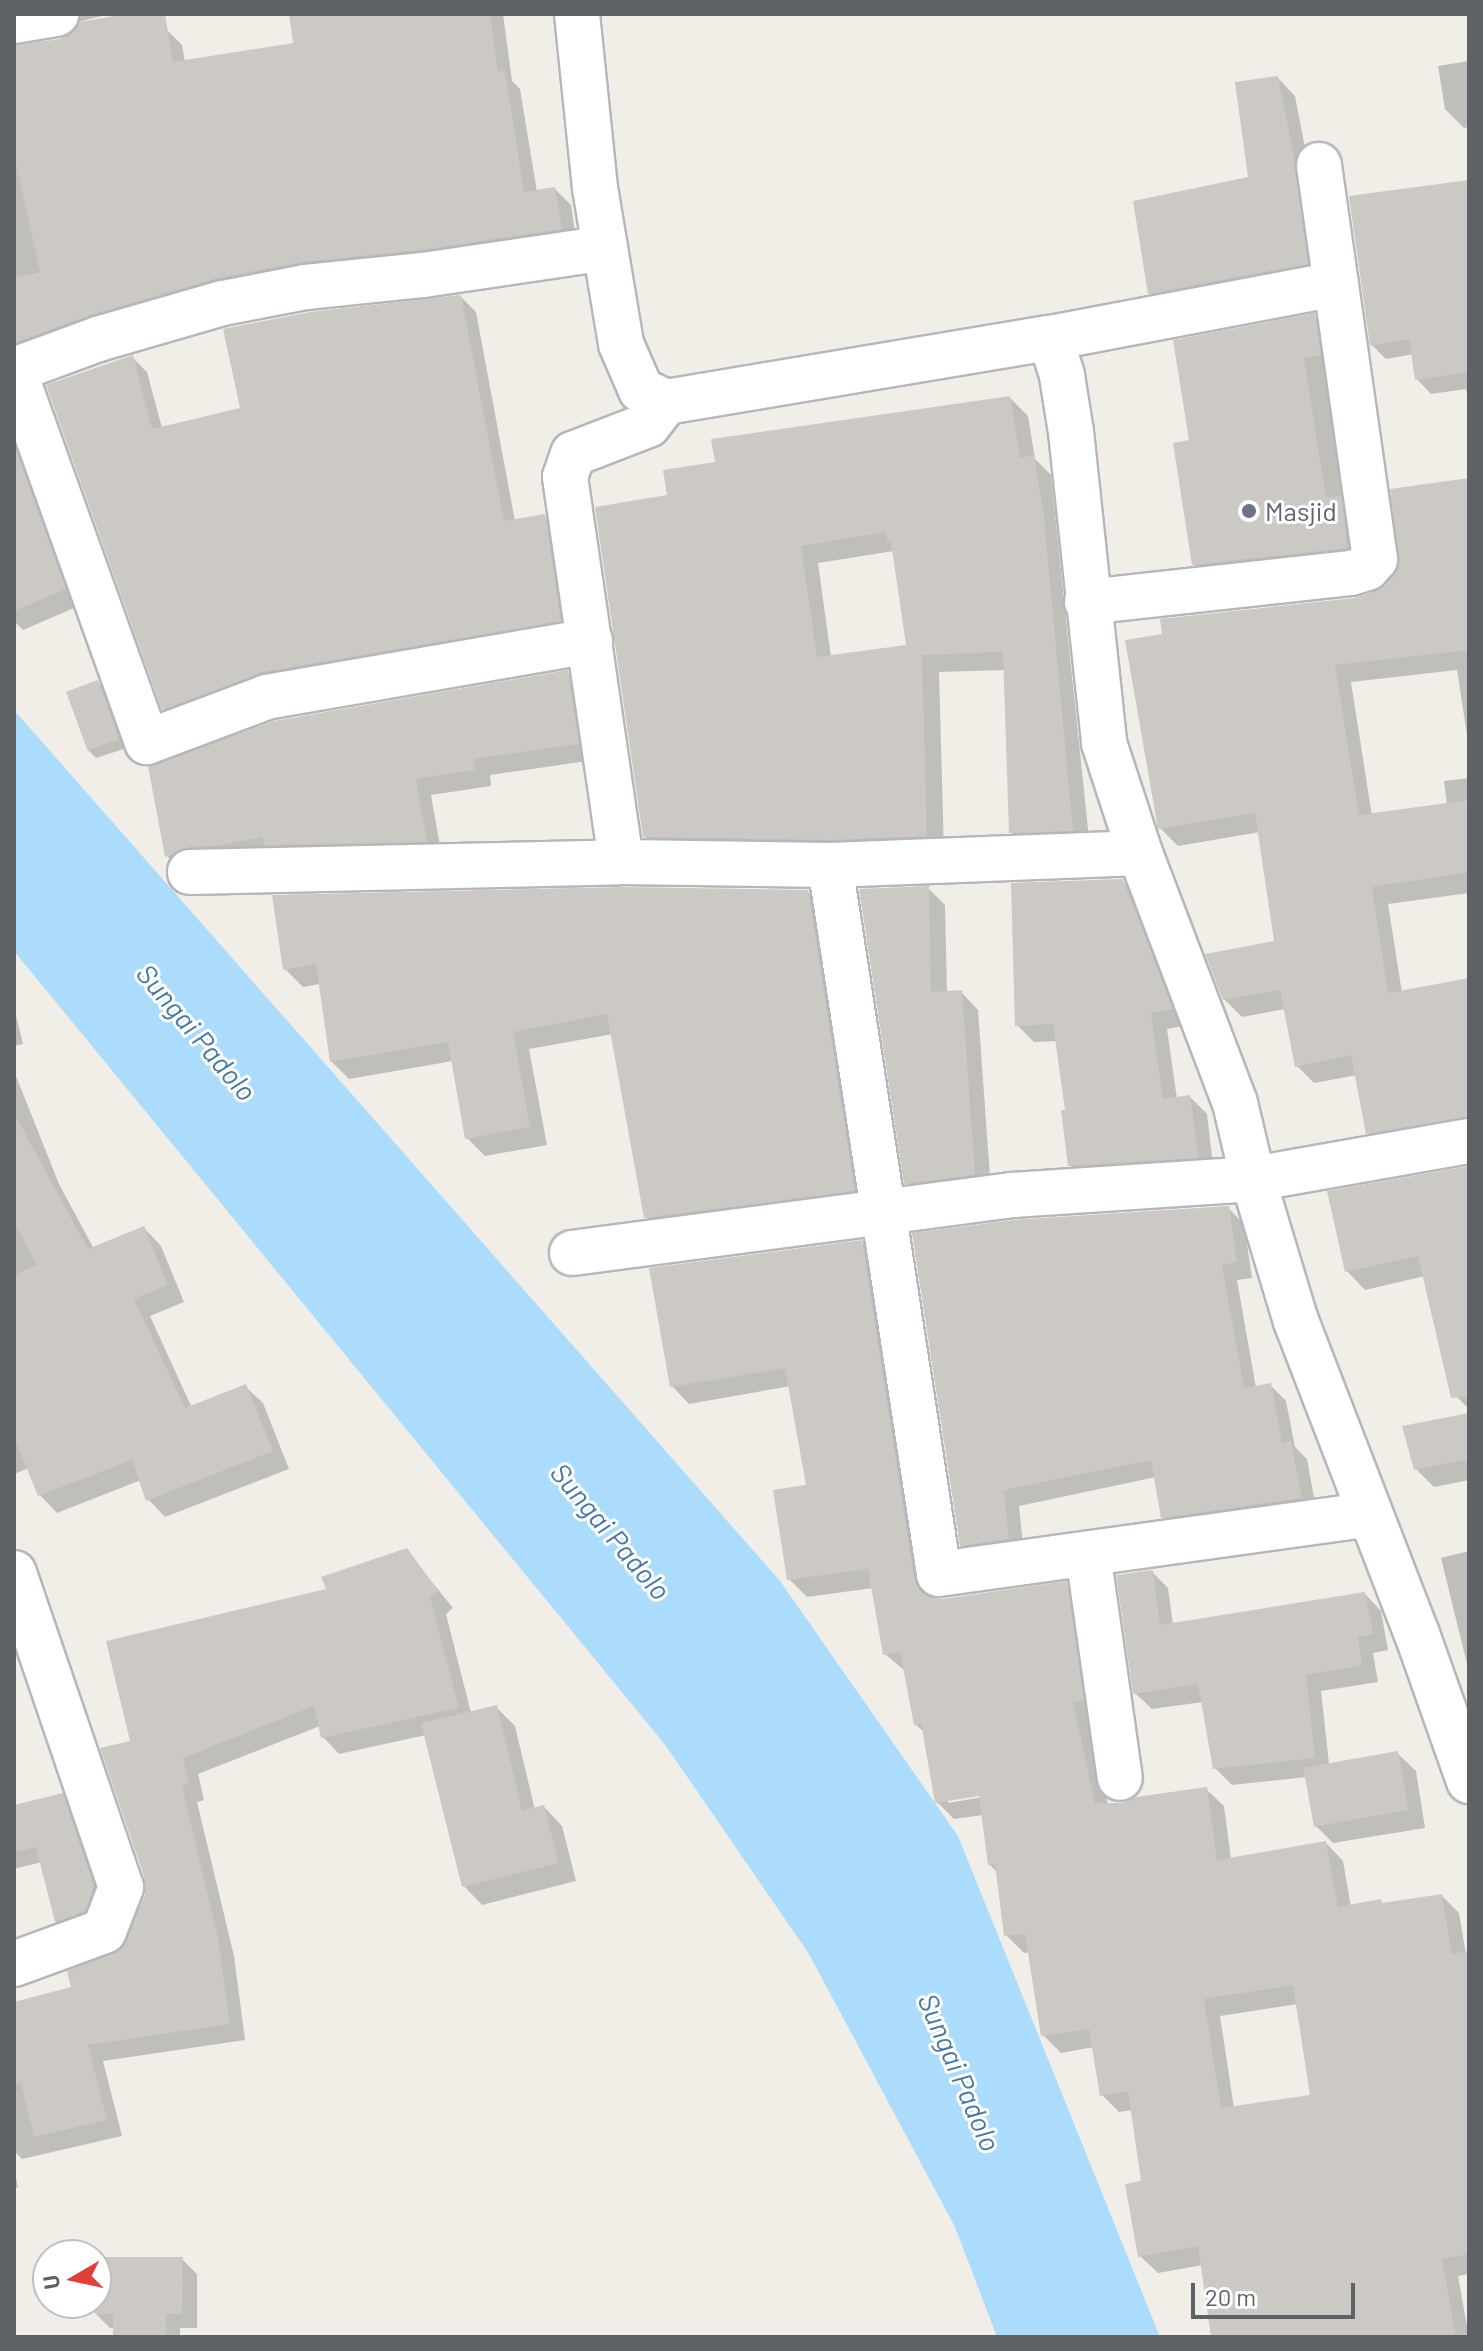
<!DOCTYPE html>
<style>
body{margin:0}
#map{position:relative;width:1483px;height:2351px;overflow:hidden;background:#f0eee7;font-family:Barlow,sans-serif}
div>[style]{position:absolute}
.water>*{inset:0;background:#abdcfc}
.shadow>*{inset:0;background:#0003}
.building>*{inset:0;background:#ccc8c4;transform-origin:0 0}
.roads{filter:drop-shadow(2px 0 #b4b7bb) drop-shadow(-2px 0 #b4b7bb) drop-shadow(0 2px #b4b7bb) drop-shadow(0 -2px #b4b7bb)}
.minor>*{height:44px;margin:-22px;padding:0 22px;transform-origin:22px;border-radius:22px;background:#fff}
.dots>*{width:22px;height:22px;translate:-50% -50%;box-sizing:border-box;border:4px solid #fff;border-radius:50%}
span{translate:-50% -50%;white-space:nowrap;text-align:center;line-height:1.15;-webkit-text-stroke:6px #fff;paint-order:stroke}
.worship-label{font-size:26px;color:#5b616d}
.left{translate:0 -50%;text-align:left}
.water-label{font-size:28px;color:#4478a6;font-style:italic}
.frame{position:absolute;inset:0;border:16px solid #5e6267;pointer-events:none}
.north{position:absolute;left:32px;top:2239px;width:80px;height:80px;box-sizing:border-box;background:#fff;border:2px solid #bfc0c2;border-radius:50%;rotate:261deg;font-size:22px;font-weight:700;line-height:32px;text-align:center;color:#5e6267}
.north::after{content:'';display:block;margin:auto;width:28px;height:36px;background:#e33f3a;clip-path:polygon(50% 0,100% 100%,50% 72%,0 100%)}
.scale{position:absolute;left:1191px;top:2283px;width:164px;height:36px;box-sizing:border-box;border:4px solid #5e6267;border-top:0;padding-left:10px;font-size:24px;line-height:28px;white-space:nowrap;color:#5e6267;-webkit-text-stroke:6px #fff;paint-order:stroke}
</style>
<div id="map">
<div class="water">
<div style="clip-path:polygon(14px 710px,780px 1581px,958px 1836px,1160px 2337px,997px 2337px,955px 2227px,809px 1954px,666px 1746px,14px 951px)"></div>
</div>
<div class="shadow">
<div style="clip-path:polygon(14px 14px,109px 14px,14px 39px)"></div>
<div style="clip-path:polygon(291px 14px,503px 14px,512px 81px,520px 89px,537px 192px,555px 189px,571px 205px,577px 245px,14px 367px,14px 50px,166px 29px,182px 45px,185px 62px,295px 45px)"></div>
<div style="clip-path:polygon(1469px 61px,1469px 127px,1464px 128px,1445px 109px,1438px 66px)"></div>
<div style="clip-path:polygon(1278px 78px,1295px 96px,1311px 179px,1324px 281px,1167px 310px,1150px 293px,1250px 179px)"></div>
<div style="clip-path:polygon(1469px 182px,1469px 405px,1466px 389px,1431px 394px,1417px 379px,1414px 354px,1386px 359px,1372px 345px)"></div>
<div style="clip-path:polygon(461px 297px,476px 312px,515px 521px,544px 517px,560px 532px,575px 635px,179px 724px,164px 709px,132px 357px,147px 372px,162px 428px,242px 410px)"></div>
<div style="clip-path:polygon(1314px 316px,1337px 338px,1343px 378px,1326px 381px,1345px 502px,1370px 570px,1216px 587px,1193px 564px,1191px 442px)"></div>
<div style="clip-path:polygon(evenodd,1010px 398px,1028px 416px,1035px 459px,1051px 475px,1090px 848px,1029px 850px,1011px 832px,1005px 670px,939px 672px,944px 853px,663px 854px,645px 836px,669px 497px,717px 464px,1010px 398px,894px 551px,908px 647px,831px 657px,818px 563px,894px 551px)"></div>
<div style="clip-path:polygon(14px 419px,81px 605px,23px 630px,14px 621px)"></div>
<div style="clip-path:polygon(1469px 480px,1469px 748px,1457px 670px,1351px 682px,1372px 816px,1447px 805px,1444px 781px,1469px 778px,1469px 893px,1388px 904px,1402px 993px,1469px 980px,1469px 1120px,1386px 1150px,1368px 1133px,1357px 1075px,1314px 1083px,1297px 1066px,1285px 1009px,1242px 1017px,1224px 999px,1276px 943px,1260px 832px,1178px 846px,1160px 828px,1354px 600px,1387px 586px)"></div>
<div style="clip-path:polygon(567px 672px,583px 689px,594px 760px,490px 775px,491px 786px,431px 795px,442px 857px,183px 872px,167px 856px)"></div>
<div style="clip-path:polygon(98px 682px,107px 691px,127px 748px,96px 758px,87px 749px)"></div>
<div style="clip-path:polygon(1122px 881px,1139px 898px,1188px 1025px,1167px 1029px,1177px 1099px,1190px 1097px,1207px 1114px,1214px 1174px,1087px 1182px,1070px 1165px,1068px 1111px,1058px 1041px,1034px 1042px,1017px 1025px)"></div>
<div style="clip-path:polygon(928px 888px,945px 905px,947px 993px,961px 992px,978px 1010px,991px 1191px,923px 1200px,906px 1183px)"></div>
<div style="clip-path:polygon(808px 892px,826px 910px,872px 1208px,664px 1235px,646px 1217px,613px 1034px,529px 1049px,547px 1145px,485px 1156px,467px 1138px,453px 1061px,349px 1079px,331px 1061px,320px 984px,303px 987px,285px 969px,274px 897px)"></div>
<div style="clip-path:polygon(14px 1007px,23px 1044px,14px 1046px)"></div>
<div style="clip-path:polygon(14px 1071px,59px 1184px,94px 1249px,144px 1228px,161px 1246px,184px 1302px,150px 1316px,192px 1408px,245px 1386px,263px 1403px,289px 1469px,165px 1517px,148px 1499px,141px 1480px,57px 1513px,40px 1495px,29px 1468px,14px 1474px)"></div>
<div style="clip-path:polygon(1228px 1208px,1244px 1224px,1252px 1278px,1237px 1280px,1256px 1388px,1270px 1385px,1286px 1401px,1295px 1447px,1307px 1459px,1317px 1514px,1179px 1533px,1163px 1517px,1156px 1477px,1019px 1506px,1024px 1554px,978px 1561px,962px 1545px,914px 1235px)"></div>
<div style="clip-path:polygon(1469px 1231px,1469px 1409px,1452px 1392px,1425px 1276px,1365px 1290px,1347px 1271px)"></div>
<div style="clip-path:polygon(evenodd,862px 1242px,879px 1260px,931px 1597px,942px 1601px,1066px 1584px,1083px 1601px,1100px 1718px,1089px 1719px,1108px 1805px,1206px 1789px,1224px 1806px,1231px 1859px,1326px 1843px,1343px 1861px,1351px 1907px,1442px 1896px,1459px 1913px,1466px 1954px,1469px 1953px,1469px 2274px,1458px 2276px,1469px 2337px,1213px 2337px,1203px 2265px,1158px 2273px,1140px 2256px,1143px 2183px,1133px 2110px,1119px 2112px,1102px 2095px,1094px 2047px,1061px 2053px,1043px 2035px,1030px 1952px,1024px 1953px,1006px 1935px,998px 1873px,989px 1864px,983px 1815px,954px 1819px,937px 1802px,925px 1733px,915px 1724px,905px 1671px,885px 1654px,873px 1588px,807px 1597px,789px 1579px,808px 1487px,791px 1386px,689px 1404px,672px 1386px,862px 1242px,988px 1792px,989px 1796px,948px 1803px,948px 1799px,988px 1792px,862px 1242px,1298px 2004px,1312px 2097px,1234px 2108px,1220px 2016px,1298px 2004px)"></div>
<div style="clip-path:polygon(1469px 1415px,1469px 1480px,1434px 1487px,1415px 1468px)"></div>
<div style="clip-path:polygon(406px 1550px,453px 1608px,446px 1614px,471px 1713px,496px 1707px,515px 1726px,535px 1810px,544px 1807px,562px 1826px,576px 1881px,482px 1905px,464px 1886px,426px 1735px,339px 1754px,323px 1737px,320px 1726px,198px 1774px,204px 1800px,197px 1802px,234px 1956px,245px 2040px,103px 2061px,122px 2136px,22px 2159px,14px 2151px,14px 2004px,73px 1989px,123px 1950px,146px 1896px,132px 1743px,328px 1591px)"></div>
<div style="clip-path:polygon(1469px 1551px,1469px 1672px,1441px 1558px)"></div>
<div style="clip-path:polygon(1152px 1572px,1168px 1588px,1173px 1625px,1365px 1594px,1381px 1611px,1388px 1650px,1373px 1653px,1378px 1682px,1321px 1691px,1329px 1764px,1397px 1753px,1416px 1771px,1425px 1828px,1333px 1843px,1315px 1825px,1307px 1777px,1232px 1785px,1215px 1768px,1203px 1702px,1152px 1709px,1135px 1693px)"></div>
<div style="clip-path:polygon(62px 1796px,76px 1810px,108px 1902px,71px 1936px,56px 1921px,42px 1862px,14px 1869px,14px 1807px)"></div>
<div style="clip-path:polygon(14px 2170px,18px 2187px,14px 2188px)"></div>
<div style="clip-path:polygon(96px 2259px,182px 2259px,197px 2274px,197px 2328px,180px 2328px,180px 2337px,115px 2337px,115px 2328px,110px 2328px,95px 2313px)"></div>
</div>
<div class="building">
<div style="clip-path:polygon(126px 14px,165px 14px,173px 62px,293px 43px,289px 14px,490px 14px,498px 72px,505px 70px,524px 192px,555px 187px,562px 229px,420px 250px,303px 262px,218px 278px,91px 315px,14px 343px,14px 278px,40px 272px,14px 155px,14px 45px,60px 39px,72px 33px,80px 22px)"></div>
<div style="clip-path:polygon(1278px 76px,1295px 161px,1308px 264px,1148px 294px,1133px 201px,1248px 177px,1235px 82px)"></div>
<div style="clip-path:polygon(1469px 180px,1469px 372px,1415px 380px,1409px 339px,1370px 346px,1349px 196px)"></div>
<div style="clip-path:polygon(461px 295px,504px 521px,545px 514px,561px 621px,263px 672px,162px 710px,46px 385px,133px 355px,152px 429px,240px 408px,223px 329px,310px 312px)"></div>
<div style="clip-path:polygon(1315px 313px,1321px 355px,1304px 358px,1326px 498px,1341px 496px,1348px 548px,1192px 565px,1173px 443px,1189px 440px,1173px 340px)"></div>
<div style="clip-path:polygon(evenodd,1010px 396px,1020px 458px,1034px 455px,1044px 517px,1073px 831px,1009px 833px,1003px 652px,922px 655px,927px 836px,830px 840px,643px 837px,595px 507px,667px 495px,663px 470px,715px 462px,711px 439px,1010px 396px,886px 532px,887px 542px,891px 542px,906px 645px,817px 657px,801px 546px,886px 532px)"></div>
<div style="clip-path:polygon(14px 444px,66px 589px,14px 611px)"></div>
<div style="clip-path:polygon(1469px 478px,1469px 650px,1335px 665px,1359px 815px,1469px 800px,1469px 872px,1372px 887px,1388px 993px,1469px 978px,1469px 1117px,1366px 1134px,1351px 1055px,1295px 1067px,1280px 990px,1223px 1000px,1205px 954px,1274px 941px,1255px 813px,1158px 829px,1125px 640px,1162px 634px,1160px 619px,1354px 598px,1374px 592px,1386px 585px,1399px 566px,1390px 489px)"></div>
<div style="clip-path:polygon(568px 670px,579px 744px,474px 759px,475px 770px,416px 779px,427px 842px,264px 845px,262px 837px,216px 846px,189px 847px,165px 857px,148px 766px,274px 721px)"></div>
<div style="left:98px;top:680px;width:63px;height:34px;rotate:70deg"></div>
<div style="clip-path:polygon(1123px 879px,1173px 1009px,1151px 1013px,1163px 1099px,1190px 1095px,1199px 1158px,1068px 1166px,1061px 1110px,1065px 1110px,1053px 1024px,1015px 1026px,1011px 883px)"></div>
<div style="clip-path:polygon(929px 886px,931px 992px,962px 990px,975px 1175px,904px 1184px,859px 889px)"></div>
<div style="clip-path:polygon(621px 887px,808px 890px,855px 1191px,644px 1218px,607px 1014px,513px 1032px,530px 1127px,465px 1139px,448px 1042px,330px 1062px,316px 964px,283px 970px,272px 895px)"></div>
<div style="clip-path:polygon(14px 1113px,88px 1249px,144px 1226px,168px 1285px,134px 1299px,185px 1408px,246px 1384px,273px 1451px,146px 1501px,132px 1460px,38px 1496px,14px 1437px,14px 1275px,37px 1265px,14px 1223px)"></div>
<div style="clip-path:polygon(1469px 1166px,1469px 1396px,1451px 1398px,1418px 1256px,1345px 1272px,1327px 1191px)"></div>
<div style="clip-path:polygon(1229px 1206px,1237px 1262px,1222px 1265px,1244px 1388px,1271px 1383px,1282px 1443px,1291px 1441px,1302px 1498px,1161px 1518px,1151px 1460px,1004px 1490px,1009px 1539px,960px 1546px,912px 1233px,1014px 1220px)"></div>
<div style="clip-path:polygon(evenodd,862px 1240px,914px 1579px,920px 1590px,929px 1597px,942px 1599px,1067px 1581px,1084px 1701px,1073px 1702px,1095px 1803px,1124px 1803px,1136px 1797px,1207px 1787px,1217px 1860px,1326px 1841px,1338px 1907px,1381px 1899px,1382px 1903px,1442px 1894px,1452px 1954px,1469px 1951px,1469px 2254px,1442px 2259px,1456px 2337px,1211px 2337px,1198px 2246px,1138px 2257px,1125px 2184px,1141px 2181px,1128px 2091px,1100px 2096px,1089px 2029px,1041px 2036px,1025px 1934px,1004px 1936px,995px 1864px,988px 1865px,979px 1796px,935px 1803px,921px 1723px,914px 1725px,900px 1652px,883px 1655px,868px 1569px,787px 1580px,773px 1490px,806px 1485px,785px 1368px,670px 1387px,649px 1268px,862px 1240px,1293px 1985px,1310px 2095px,1221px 2108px,1204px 1999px,1293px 1985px)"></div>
<div style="clip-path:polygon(1469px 1413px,1469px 1459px,1414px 1470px,1402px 1426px)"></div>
<div style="clip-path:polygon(407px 1548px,438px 1591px,430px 1597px,459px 1708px,321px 1738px,314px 1706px,183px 1758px,189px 1784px,182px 1786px,218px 1938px,230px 2024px,88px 2045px,107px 2120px,34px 2137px,21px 2083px,14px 2084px,14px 2002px,71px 1987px,67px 1971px,121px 1949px,145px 1895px,145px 1879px,100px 1748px,130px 1741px,106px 1641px,326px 1589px,321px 1577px)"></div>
<div style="clip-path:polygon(1153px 1570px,1160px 1625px,1365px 1592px,1373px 1634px,1358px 1637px,1362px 1665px,1306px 1675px,1315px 1758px,1213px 1769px,1198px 1684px,1133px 1694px,1116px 1575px)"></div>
<div style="clip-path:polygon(497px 1705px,522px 1811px,544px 1805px,559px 1863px,462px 1887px,421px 1723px)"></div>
<div style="left:1398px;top:1751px;width:60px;height:96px;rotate:80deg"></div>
<div style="clip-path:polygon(63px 1793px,94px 1886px,85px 1911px,55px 1922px,36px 1847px,14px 1852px,14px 1805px)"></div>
<div style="clip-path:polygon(96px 2257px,183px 2257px,182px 2314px,166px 2314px,166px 2337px,113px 2337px,113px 2314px,96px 2314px)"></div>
</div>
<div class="roads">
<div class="minor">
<div style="left:577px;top:14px;width:175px;rotate:84.1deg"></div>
<div style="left:595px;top:188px;width:158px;rotate:80.5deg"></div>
<div style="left:621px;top:344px;width:50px;rotate:66.5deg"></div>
<div style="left:641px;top:390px;width:28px;rotate:26deg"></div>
<div style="left:666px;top:402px;width:389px;rotate:-9.5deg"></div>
<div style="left:1050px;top:338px;width:40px;rotate:72deg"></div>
<div style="left:1062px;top:376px;width:57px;rotate:80.9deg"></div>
<div style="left:1071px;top:432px;width:313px;rotate:83.9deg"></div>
<div style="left:1104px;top:743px;width:116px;rotate:71.9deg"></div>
<div style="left:1140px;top:853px;width:267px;rotate:69.2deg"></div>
<div style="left:1235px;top:1103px;width:78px;rotate:76.7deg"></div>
<div style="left:1253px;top:1179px;width:148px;rotate:73.2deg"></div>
<div style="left:1296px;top:1321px;width:336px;rotate:68.9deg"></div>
<div style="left:1417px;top:1634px;width:156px;rotate:70.5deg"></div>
<div style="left:14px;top:21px;width:43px;rotate:-9.5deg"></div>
<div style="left:1050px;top:338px;width:291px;rotate:-10.7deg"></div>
<div style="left:666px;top:402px;width:29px;rotate:128deg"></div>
<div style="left:648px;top:425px;width:80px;rotate:158.9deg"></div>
<div style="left:573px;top:454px;width:24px;rotate:109deg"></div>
<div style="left:565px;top:477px;width:389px;rotate:81.7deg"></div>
<div style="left:621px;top:862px;width:209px;rotate:0.8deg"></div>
<div style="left:830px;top:865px;width:310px;rotate:-2.2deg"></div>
<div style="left:1087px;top:602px;width:266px;rotate:-6.3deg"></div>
<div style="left:1351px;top:573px;width:17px;rotate:-17deg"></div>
<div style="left:1367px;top:568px;width:12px;rotate:-48deg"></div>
<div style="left:1375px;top:559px;width:398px;rotate:-98.1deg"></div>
<div style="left:590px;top:641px;width:328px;rotate:170.2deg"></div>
<div style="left:267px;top:697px;width:128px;rotate:159.4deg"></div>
<div style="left:147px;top:742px;width:395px;rotate:-109.7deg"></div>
<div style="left:14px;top:370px;width:90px;rotate:-20.3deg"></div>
<div style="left:98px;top:339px;width:130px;rotate:-16.1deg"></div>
<div style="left:223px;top:303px;width:85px;rotate:-10.9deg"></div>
<div style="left:306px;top:287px;width:118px;rotate:-5.9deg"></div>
<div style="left:423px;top:275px;width:184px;rotate:-8.4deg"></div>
<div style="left:830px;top:865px;width:717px;rotate:81.26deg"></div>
<div style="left:939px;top:1574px;width:435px;rotate:-7.9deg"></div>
<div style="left:190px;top:872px;width:431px;rotate:-1.3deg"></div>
<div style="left:572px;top:1253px;width:444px;rotate:-7.5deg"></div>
<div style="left:1012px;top:1195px;width:242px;rotate:-3.8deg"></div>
<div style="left:1253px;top:1179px;width:219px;rotate:-10deg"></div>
<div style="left:1088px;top:1554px;width:226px;rotate:81.9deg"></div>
<div style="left:14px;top:1573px;width:332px;rotate:71.2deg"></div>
<div style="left:121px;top:1887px;width:47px;rotate:111.1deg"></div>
<div style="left:104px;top:1931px;width:96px;rotate:159.9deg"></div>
</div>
</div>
<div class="dots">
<div style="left:1249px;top:511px;background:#6b7280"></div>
</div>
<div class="worship-label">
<span class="left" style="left:1265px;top:511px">Masjid</span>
</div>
<div class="water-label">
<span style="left:197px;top:1032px;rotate:50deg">Sungai Padolo</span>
<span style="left:611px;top:1531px;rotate:50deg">Sungai Padolo</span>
<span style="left:960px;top:2072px;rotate:67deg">Sungai Padolo</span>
</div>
<div class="frame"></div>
<div class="north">U</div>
<div class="scale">20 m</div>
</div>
